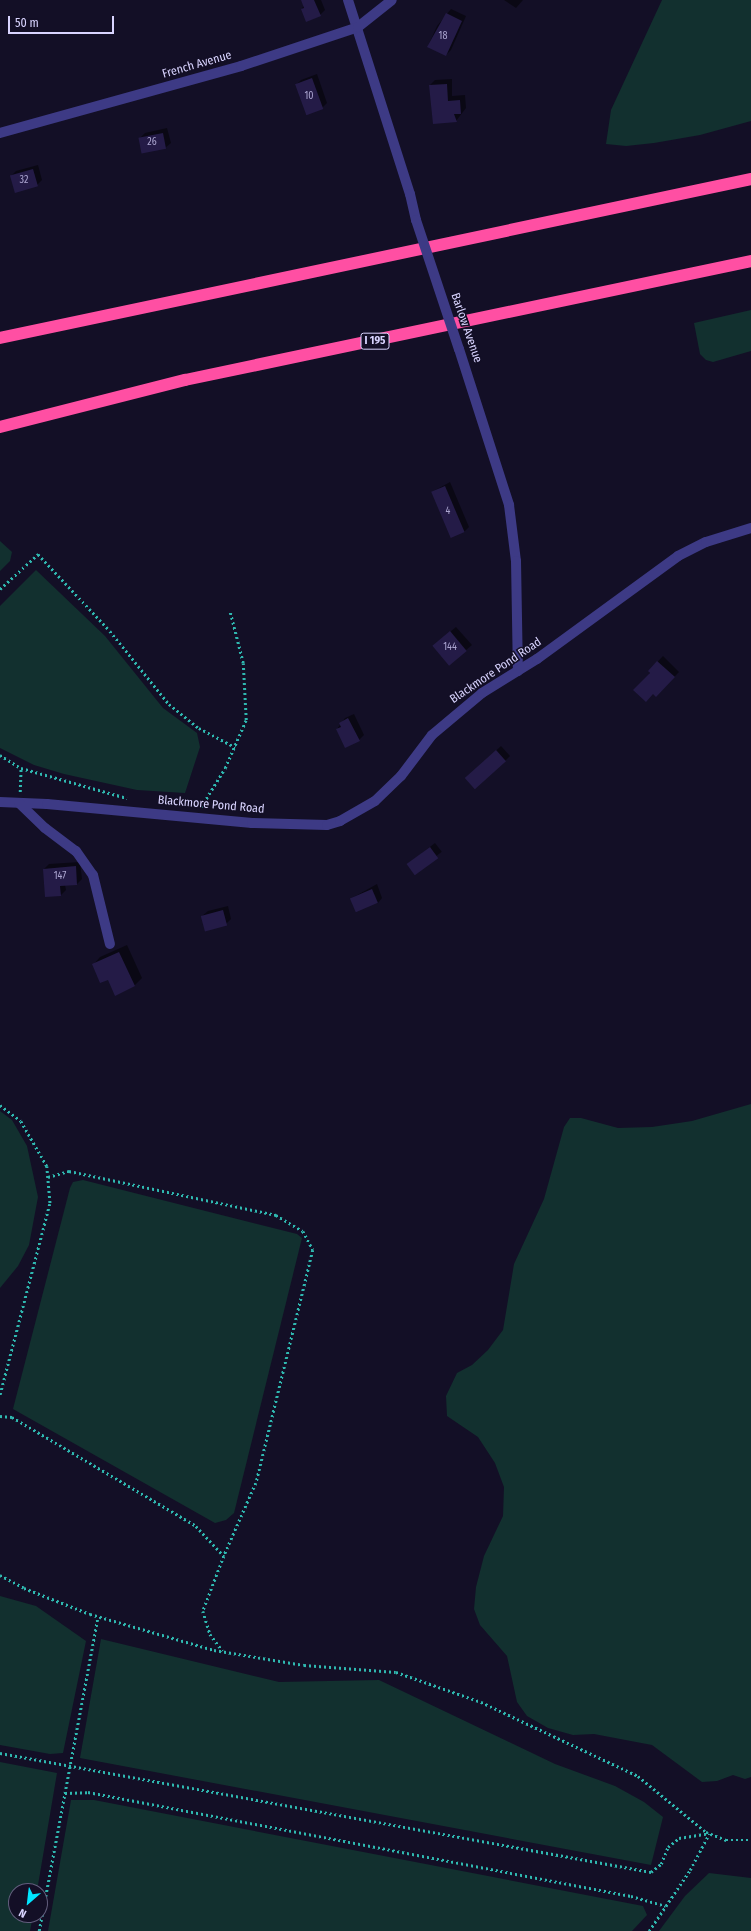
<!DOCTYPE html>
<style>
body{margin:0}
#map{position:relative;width:751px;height:1931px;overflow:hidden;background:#130f26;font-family:"Fira Sans Condensed",sans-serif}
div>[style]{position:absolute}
.green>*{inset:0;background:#12302f}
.shadow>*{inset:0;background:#0007;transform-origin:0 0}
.building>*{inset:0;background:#241b47;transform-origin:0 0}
.path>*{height:2.5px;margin-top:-1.25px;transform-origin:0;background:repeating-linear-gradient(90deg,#2fb8b0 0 2px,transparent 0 5px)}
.minor>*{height:10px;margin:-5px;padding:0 5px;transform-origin:5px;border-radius:5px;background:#3d3a85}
.highway>*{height:12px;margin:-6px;padding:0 6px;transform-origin:6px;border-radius:6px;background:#ff4fa3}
.minor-bridge>*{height:10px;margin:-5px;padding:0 5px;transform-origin:5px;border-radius:5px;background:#3d3a85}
span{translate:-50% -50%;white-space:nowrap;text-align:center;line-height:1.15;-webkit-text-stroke:3px #130f26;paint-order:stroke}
.number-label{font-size:10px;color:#aca6d1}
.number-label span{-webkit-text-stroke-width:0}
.shield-label span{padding:1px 3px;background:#130f26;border:1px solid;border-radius:3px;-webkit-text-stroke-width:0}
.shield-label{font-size:11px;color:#d9d4ff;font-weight:700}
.street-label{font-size:12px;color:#d9d4ff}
.north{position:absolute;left:8px;top:1883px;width:40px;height:40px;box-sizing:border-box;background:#130f26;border:1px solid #625e7d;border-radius:50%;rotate:208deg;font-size:11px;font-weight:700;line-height:16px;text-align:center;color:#d9d4ff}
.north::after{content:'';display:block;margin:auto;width:14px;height:18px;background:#00e5ff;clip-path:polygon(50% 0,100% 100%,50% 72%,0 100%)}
.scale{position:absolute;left:8px;top:16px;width:106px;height:18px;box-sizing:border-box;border:2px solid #d9d4ff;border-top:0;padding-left:5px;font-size:12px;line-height:14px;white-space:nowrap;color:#d9d4ff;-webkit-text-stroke:3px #130f26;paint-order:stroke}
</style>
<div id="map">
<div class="green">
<div style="clip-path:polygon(662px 0,751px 0,751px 121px,700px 135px,654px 143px,626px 146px,606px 144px,611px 110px)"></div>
<div style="clip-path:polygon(751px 310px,751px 351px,713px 362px,706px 360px,700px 354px,694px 323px)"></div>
<div style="clip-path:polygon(0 541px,12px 552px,10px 561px,0 571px)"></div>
<div style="clip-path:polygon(36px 570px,105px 636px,163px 708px,197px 733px,200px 747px,185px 793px,137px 790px,64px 774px,34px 765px,0 748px,0 606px)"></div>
<div style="clip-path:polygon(751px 1104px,751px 1777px,745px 1779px,733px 1775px,717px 1781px,702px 1782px,652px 1745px,594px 1734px,573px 1735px,548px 1728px,527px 1716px,517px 1702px,507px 1656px,480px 1625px,474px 1609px,476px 1587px,484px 1556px,503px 1516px,504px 1487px,495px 1463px,478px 1437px,447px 1416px,446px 1396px,457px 1373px,472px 1365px,488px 1350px,503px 1330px,514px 1264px,544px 1199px,564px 1127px,570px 1118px,581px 1118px,618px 1128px,652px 1127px,692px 1121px)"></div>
<div style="clip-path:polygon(0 1111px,12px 1120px,27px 1146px,38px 1197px,29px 1245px,18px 1266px,0 1288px)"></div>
<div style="clip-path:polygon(83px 1180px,297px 1234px,302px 1238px,234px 1513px,226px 1520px,215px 1523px,13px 1409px,70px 1188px,73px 1182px)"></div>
<div style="clip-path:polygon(0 1596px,36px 1606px,86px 1641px,63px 1753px,50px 1754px,0 1745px)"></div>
<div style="clip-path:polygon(101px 1639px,279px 1682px,379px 1680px,555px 1764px,615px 1786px,644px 1802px,663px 1817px,651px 1865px,80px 1758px)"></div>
<div style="clip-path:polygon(0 1762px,57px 1773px,37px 1891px,16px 1891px,16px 1915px,33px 1915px,30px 1931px,0 1931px)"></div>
<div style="clip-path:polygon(71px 1800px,94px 1800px,643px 1906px,647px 1915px,632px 1931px,48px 1931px)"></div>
<div style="clip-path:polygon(709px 1873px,751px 1878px,751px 1931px,659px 1931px,685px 1896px)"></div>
</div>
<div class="shadow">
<div style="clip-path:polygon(306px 0,321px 0,325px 10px,320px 15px,302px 9px)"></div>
<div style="clip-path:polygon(504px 0,523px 0,516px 8px)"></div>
<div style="clip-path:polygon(451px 9px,466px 16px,451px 50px,446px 55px,428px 46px,437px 26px)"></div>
<div style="clip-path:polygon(317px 74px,327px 103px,322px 108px,296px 85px,301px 80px)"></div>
<div style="clip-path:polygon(452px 79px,452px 96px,465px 95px,466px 108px,456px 121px,434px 123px,430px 85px,435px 80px)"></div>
<div style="clip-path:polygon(167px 128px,171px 143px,165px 148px,140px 138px,145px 133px)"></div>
<div style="clip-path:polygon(38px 165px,42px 180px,37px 185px,11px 176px,16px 171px)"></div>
<div style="clip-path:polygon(450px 482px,469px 527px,464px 532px,432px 492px)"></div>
<div style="clip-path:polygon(456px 627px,472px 645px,450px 664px,439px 641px)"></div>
<div style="clip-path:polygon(663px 656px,679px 672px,656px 696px,653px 693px,649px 671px)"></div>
<div style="clip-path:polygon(354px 714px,364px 735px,359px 740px,337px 729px,345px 718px)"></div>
<div style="clip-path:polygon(501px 746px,510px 756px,505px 761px,472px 773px)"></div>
<div style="left:435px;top:843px;width:11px;height:35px;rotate:52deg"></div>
<div style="clip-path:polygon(80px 862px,82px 879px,77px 884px,65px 885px,66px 890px,61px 895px,44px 869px,49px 864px)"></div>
<div style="clip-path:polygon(377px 884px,382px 898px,378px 903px,352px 898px)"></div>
<div style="clip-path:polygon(228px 906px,231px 919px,226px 924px,202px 916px,208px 911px)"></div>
<div style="clip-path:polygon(127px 945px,142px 978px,134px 986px,108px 979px,93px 965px,100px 957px)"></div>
</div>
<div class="building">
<div style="clip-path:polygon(301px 0,314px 0,321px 16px,306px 22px,301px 9px,304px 8px)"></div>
<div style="clip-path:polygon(446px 13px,462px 21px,446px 56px,427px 47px)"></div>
<div style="left:312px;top:78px;width:33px;height:18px;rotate:70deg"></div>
<div style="clip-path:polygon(447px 84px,448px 101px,460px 100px,461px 114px,454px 114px,457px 122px,433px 124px,429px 85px)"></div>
<div style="left:163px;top:133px;width:16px;height:25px;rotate:79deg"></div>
<div style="left:33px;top:169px;width:18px;height:24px;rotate:74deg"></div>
<div style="left:445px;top:486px;width:50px;height:15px;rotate:67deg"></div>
<div style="left:450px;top:631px;width:26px;height:23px;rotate:50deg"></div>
<div style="clip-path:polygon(657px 661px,675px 677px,656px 697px,653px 694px,646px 702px,633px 690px,650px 673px,648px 671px)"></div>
<div style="clip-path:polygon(348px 718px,360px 741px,345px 748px,336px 729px,341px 727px,339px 723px)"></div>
<div style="left:496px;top:750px;width:15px;height:42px;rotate:48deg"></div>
<div style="left:430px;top:847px;width:14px;height:29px;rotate:54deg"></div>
<div style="clip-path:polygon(76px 866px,77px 885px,60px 886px,61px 896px,45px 897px,43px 869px)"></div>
<div style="left:372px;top:889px;width:15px;height:24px;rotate:67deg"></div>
<div style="left:223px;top:910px;width:16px;height:23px;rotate:75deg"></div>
<div style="clip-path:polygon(119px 952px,135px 986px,115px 996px,108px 980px,100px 983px,92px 964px)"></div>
</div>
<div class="path">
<div style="left:0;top:589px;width:52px;rotate:-42.6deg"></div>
<div style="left:38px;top:554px;width:105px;rotate:46.9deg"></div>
<div style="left:110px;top:631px;width:94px;rotate:51.1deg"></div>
<div style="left:169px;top:704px;width:38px;rotate:39deg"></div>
<div style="left:199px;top:728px;width:41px;rotate:27.8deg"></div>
<div style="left:0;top:755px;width:25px;rotate:32deg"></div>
<div style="left:21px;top:768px;width:110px;rotate:15.8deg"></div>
<div style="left:20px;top:792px;width:24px;rotate:-88deg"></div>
<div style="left:201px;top:807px;width:46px;rotate:-58.4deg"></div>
<div style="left:225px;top:768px;width:52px;rotate:-66.4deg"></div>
<div style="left:246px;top:720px;width:57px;rotate:-93deg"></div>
<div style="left:243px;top:663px;width:53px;rotate:-104.3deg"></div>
<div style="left:0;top:1105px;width:26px;rotate:37deg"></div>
<div style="left:21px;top:1121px;width:52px;rotate:60deg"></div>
<div style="left:47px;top:1166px;width:38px;rotate:85deg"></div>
<div style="left:50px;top:1204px;width:198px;rotate:104.6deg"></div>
<div style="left:48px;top:1177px;width:22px;rotate:-16deg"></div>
<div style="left:69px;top:1171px;width:212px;rotate:12deg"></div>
<div style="left:276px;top:1215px;width:31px;rotate:31deg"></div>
<div style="left:303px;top:1231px;width:21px;rotate:62deg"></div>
<div style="left:313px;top:1250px;width:240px;rotate:103.7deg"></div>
<div style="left:256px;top:1483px;width:80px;rotate:113.7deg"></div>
<div style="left:0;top:1416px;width:12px;rotate:5deg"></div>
<div style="left:12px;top:1417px;width:214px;rotate:30.6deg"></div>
<div style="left:196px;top:1526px;width:41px;rotate:47deg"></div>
<div style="left:224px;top:1556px;width:59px;rotate:110.9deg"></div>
<div style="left:203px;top:1611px;width:24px;rotate:73deg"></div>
<div style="left:210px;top:1634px;width:21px;rotate:53deg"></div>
<div style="left:0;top:1575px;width:27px;rotate:28deg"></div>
<div style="left:24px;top:1588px;width:71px;rotate:21.5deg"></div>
<div style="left:90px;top:1614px;width:129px;rotate:16.2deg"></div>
<div style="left:214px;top:1650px;width:91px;rotate:9.5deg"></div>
<div style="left:304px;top:1665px;width:92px;rotate:4.4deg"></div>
<div style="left:396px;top:1672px;width:90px;rotate:19.4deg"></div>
<div style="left:481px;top:1702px;width:174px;rotate:25.2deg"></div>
<div style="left:638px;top:1776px;width:88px;rotate:39.5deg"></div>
<div style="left:706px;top:1832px;width:22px;rotate:22deg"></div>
<div style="left:726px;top:1840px;width:25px"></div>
<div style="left:0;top:1753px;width:662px;rotate:10.36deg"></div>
<div style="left:651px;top:1872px;width:13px;rotate:-39deg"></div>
<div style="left:661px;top:1864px;width:18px;rotate:-68deg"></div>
<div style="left:668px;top:1847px;width:14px;rotate:-39deg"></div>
<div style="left:679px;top:1838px;width:30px;rotate:-9deg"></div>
<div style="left:65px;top:1793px;width:23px;rotate:-2deg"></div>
<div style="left:88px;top:1792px;width:553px;rotate:10.84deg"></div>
<div style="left:631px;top:1896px;width:36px;rotate:16deg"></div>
<div style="left:39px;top:1931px;width:319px;rotate:-79.4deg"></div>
<div style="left:649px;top:1931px;width:73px;rotate:-56.1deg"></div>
<div style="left:690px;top:1870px;width:41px;rotate:-62.2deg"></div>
</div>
<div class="minor">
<div style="left:348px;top:0;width:204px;rotate:72.3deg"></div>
<div style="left:410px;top:194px;width:27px;rotate:77deg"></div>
<div style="left:0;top:133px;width:250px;rotate:-15.5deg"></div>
<div style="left:241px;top:66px;width:123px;rotate:-18.4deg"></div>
<div style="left:358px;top:27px;width:43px;rotate:-38.5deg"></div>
<div style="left:459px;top:349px;width:164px;rotate:72.2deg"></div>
<div style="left:509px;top:505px;width:56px;rotate:82.9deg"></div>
<div style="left:516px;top:561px;width:110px;rotate:89deg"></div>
<div style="left:0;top:802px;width:47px;rotate:2.4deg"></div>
<div style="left:47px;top:804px;width:206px;rotate:5.3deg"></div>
<div style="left:252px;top:823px;width:75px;rotate:1.5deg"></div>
<div style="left:327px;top:825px;width:14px;rotate:-17deg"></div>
<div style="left:340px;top:821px;width:40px;rotate:-29.7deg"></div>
<div style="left:375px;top:801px;width:36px;rotate:-44deg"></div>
<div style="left:401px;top:776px;width:51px;rotate:-52.9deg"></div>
<div style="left:432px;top:735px;width:65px;rotate:-40deg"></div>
<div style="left:482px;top:693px;width:65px;rotate:-31.7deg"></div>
<div style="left:537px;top:659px;width:175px;rotate:-36.1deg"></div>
<div style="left:678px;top:556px;width:31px;rotate:-27deg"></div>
<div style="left:706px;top:542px;width:47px;rotate:-17.3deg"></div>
<div style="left:19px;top:803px;width:36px;rotate:44deg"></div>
<div style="left:45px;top:828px;width:39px;rotate:37deg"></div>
<div style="left:76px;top:851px;width:29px;rotate:55deg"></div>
<div style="left:93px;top:875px;width:71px;rotate:76.2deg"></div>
</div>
<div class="highway">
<div style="left:0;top:338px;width:768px;rotate:-11.95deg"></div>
<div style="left:0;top:427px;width:191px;rotate:-14.3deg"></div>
<div style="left:185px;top:380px;width:578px;rotate:-11.87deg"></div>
</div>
<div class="minor-bridge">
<div style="left:416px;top:220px;width:136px;rotate:71.6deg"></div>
</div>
<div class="number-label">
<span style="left:443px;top:37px">18</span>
<span style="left:309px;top:97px">10</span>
<span style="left:152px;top:143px">26</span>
<span style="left:24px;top:181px">32</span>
<span style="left:448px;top:512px">4</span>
<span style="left:450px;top:648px">144</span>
<span style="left:60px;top:877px">147</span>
</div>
<div class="shield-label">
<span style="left:375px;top:341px">I 195</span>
</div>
<div class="street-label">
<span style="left:197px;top:65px;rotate:-16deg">French Avenue</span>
<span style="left:466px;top:328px;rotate:71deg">Barlow Avenue</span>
<span style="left:496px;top:671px;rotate:-34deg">Blackmore Pond Road</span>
<span style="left:211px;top:805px;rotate:5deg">Blackmore Pond Road</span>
</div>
<div class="north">N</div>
<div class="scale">50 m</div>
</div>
